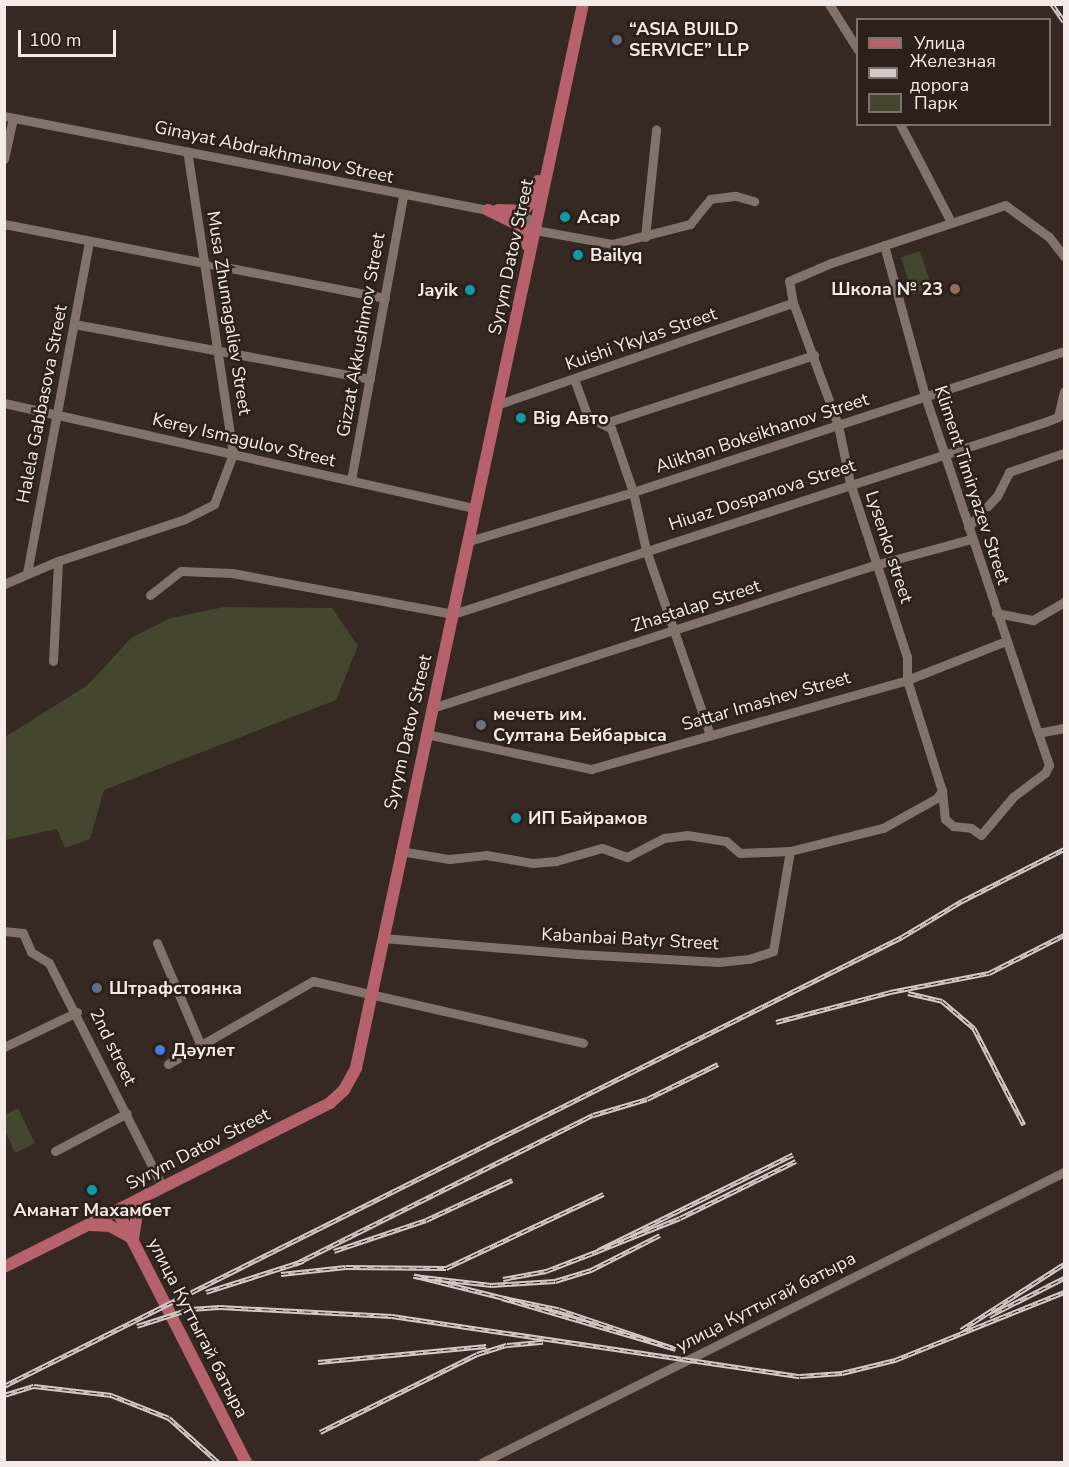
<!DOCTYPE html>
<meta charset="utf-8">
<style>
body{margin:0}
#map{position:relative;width:1069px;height:1467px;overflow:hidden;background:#362924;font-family:"Nunito Sans",sans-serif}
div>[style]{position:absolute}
.green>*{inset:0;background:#45462f;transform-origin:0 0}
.minor>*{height:9px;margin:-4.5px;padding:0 4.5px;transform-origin:4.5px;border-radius:4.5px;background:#81726c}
.major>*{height:12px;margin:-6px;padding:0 6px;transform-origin:6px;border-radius:6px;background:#b7616c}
.rail>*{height:4.5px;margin-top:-2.25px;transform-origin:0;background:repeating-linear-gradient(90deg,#2c201b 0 7px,#d3c9c6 0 14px);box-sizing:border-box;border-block:2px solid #d3c9c6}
.dots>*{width:16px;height:16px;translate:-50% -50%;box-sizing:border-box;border:3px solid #2c201b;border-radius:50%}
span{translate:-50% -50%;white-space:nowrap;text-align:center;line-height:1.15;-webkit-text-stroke:5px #2c201b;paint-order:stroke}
.poi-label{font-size:18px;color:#f4ebe8;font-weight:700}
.left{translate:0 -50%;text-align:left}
.right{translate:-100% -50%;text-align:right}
.street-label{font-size:18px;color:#f4ebe8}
.frame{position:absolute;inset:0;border:6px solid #f4ebe8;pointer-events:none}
.legend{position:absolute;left:856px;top:18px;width:195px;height:108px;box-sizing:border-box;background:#2c201b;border:2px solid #7c716d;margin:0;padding:8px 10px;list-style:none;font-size:18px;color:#f4ebe8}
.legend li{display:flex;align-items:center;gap:12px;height:30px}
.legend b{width:30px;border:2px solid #7c716d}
.scale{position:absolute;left:18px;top:30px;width:98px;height:27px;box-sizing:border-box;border:3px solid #f4ebe8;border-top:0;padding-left:8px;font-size:18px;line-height:21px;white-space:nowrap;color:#f4ebe8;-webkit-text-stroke:4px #2c201b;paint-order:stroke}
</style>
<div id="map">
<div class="green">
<div style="left:920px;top:251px;width:39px;height:20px;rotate:72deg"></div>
<div style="clip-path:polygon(224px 607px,332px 608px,358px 646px,336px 700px,104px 790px,90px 839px,65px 848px,57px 829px,5px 840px,5px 737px,88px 685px,131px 638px,171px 618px)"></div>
<div style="clip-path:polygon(18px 1108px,35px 1143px,15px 1153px,5px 1130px,5px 1115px)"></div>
</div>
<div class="minor">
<div style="left:829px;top:4px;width:54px;rotate:57.8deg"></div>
<div style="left:4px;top:116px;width:499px;rotate:11deg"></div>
<div style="left:900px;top:124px;width:110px;rotate:62.5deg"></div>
<div style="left:4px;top:159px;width:42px;rotate:-77.6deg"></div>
<div style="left:507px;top:214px;width:31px;rotate:13deg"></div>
<div style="left:4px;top:224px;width:388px;rotate:11deg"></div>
<div style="left:535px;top:230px;width:78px;rotate:10.3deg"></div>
<div style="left:612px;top:244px;width:81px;rotate:-14.4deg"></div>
<div style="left:690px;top:224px;width:32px;rotate:-51deg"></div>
<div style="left:710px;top:199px;width:26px;rotate:-7deg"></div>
<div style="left:736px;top:196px;width:19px;rotate:16deg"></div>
<div style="left:645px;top:237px;width:108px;rotate:-84.1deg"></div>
<div style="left:884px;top:245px;width:156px;rotate:74.8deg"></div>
<div style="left:925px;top:396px;width:355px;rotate:71.5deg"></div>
<div style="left:74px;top:324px;width:301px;rotate:10.5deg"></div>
<div style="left:574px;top:379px;width:40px;rotate:69.8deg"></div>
<div style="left:588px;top:417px;width:25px;rotate:26deg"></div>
<div style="left:611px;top:428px;width:68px;rotate:71deg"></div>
<div style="left:633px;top:492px;width:59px;rotate:77.4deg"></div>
<div style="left:646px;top:550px;width:196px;rotate:70.9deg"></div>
<div style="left:4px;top:403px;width:483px;rotate:12.6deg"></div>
<div style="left:499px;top:404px;width:311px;rotate:-19deg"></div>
<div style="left:605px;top:423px;width:220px;rotate:-18deg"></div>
<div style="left:351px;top:480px;width:289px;rotate:-79.6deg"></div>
<div style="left:968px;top:527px;width:42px;rotate:-46.9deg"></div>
<div style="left:997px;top:496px;width:27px;rotate:-63deg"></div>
<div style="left:1009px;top:472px;width:58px;rotate:-19.1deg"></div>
<div style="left:469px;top:541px;width:171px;rotate:-16.6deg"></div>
<div style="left:633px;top:492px;width:453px;rotate:-18.1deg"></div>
<div style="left:27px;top:573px;width:337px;rotate:-79.4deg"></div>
<div style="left:4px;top:584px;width:59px;rotate:-23.1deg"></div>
<div style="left:58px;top:561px;width:134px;rotate:-18.3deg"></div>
<div style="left:185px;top:519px;width:33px;rotate:-27deg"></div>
<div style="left:214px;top:504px;width:53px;rotate:-69.2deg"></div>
<div style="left:233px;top:454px;width:306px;rotate:-98.6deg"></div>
<div style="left:150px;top:595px;width:39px;rotate:-38deg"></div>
<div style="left:181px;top:571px;width:51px;rotate:2.2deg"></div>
<div style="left:232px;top:573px;width:225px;rotate:10.5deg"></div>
<div style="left:453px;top:614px;width:622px;rotate:-17.97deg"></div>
<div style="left:1045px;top:422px;width:14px;rotate:-21deg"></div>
<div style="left:1058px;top:417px;width:26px;rotate:-77deg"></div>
<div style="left:996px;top:613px;width:38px;rotate:11deg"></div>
<div style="left:1033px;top:620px;width:36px;rotate:-30deg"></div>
<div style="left:53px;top:661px;width:100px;rotate:-87.1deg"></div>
<div style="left:432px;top:708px;width:461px;rotate:-17.9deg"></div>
<div style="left:871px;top:566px;width:104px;rotate:-15.1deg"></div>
<div style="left:426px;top:734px;width:169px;rotate:12deg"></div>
<div style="left:591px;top:769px;width:328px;rotate:-15.7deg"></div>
<div style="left:907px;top:680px;width:106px;rotate:-21.5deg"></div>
<div style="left:942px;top:791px;width:116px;rotate:-107.5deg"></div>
<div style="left:907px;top:680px;width:23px;rotate:-90deg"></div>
<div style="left:907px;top:657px;width:183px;rotate:-108.1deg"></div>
<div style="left:850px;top:483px;width:59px;rotate:-101.7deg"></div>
<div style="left:838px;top:425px;width:130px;rotate:-110.2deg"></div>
<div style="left:793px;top:303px;width:22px;rotate:-100deg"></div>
<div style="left:789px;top:281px;width:46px;rotate:-23.2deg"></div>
<div style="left:831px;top:263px;width:183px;rotate:-18.4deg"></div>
<div style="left:1005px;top:205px;width:54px;rotate:36deg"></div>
<div style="left:1049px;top:237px;width:24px;rotate:52deg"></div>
<div style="left:400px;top:851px;width:50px;rotate:9.3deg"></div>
<div style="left:449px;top:859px;width:37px;rotate:-6deg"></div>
<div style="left:486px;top:855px;width:48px;rotate:9.7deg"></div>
<div style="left:533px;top:863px;width:23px;rotate:-5deg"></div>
<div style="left:556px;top:861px;width:48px;rotate:-15.8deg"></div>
<div style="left:602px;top:848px;width:27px;rotate:20deg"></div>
<div style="left:627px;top:857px;width:42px;rotate:-27.2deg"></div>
<div style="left:664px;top:838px;width:23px;rotate:-7deg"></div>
<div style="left:687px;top:835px;width:39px;rotate:9deg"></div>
<div style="left:726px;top:841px;width:18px;rotate:41deg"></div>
<div style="left:740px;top:853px;width:50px;rotate:-2.3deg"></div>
<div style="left:4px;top:931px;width:19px;rotate:6deg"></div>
<div style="left:23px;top:933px;width:21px;rotate:67deg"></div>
<div style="left:31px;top:952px;width:21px;rotate:31deg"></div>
<div style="left:49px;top:963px;width:250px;rotate:63.1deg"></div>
<div style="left:383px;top:938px;width:195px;rotate:4.7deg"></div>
<div style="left:577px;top:954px;width:142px;rotate:3.2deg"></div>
<div style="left:719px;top:962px;width:30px;rotate:-6deg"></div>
<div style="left:749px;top:959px;width:25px;rotate:-18deg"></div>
<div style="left:773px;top:951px;width:101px;rotate:-80.4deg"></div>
<div style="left:790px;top:851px;width:96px;rotate:-13.9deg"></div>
<div style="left:883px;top:828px;width:62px;rotate:-29.1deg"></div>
<div style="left:937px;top:798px;width:9px;rotate:-54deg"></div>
<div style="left:942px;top:791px;width:28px;rotate:84deg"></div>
<div style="left:945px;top:819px;width:11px;rotate:41deg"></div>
<div style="left:953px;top:826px;width:18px;rotate:6deg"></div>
<div style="left:971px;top:828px;width:12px;rotate:35deg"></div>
<div style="left:981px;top:835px;width:50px;rotate:-49.9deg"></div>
<div style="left:1013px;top:797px;width:40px;rotate:-37deg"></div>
<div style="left:1045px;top:773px;width:9px;rotate:-63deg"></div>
<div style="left:1049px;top:765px;width:34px;rotate:-109deg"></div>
<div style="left:1038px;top:733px;width:26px;rotate:-11deg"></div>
<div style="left:157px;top:943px;width:112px;rotate:66.9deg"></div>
<div style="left:4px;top:1047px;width:81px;rotate:-25.6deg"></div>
<div style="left:168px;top:1064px;width:167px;rotate:-29.8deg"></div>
<div style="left:313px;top:981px;width:277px;rotate:12.9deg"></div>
<div style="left:55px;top:1151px;width:81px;rotate:-27.8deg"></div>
<div style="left:483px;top:1462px;width:649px;rotate:-26.53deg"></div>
</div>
<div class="major">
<div style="left:488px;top:210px;width:43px;rotate:26deg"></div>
<div style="left:527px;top:229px;width:16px;rotate:90deg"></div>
<div style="left:498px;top:210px;width:25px;rotate:2deg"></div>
<div style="left:523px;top:211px;width:13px;rotate:-48deg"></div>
<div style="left:532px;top:201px;width:21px;rotate:-73deg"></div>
<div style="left:117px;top:1210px;width:283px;rotate:62.9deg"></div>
<div style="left:90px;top:1225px;width:20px;rotate:3deg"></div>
<div style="left:110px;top:1226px;width:26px;rotate:29deg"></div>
<div style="left:133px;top:1239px;width:26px;rotate:-81deg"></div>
<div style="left:137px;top:1213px;width:21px;rotate:-61deg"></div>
<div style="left:4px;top:1267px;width:365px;rotate:-26.7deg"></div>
<div style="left:330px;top:1103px;width:19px;rotate:-43deg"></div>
<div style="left:344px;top:1090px;width:25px;rotate:-61deg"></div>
<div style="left:356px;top:1068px;width:1088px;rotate:-77.96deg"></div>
</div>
<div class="rail">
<div style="left:1052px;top:4px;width:21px;rotate:55deg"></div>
<div style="left:908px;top:993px;width:35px;rotate:13deg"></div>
<div style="left:942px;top:1001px;width:42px;rotate:40.2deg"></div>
<div style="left:974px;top:1028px;width:109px;rotate:62.7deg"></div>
<div style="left:776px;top:1022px;width:118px;rotate:-14.7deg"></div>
<div style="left:890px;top:992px;width:101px;rotate:-10.9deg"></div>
<div style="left:989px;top:973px;width:84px;rotate:-26.9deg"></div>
<div style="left:793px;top:1155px;width:217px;rotate:153.8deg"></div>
<div style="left:598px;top:1251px;width:88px;rotate:-21.9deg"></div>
<div style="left:680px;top:1218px;width:129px;rotate:-26.2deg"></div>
<div style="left:334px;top:1251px;width:97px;rotate:-18.6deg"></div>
<div style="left:426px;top:1220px;width:95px;rotate:-24.9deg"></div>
<div style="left:295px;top:1264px;width:333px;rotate:-26.6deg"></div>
<div style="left:593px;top:1115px;width:56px;rotate:-16.5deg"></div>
<div style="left:647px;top:1099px;width:79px;rotate:-26.2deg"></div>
<div style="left:281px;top:1274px;width:65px;rotate:-6.1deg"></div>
<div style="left:346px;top:1267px;width:100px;rotate:0.6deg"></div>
<div style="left:446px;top:1268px;width:174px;rotate:-25.2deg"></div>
<div style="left:503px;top:1279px;width:44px;rotate:-10.5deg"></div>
<div style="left:546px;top:1271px;width:56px;rotate:-21deg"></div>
<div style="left:206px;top:1292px;width:102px;rotate:-17.7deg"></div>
<div style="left:502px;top:1298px;width:91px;rotate:-166deg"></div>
<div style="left:414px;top:1276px;width:78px;rotate:6.7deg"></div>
<div style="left:491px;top:1285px;width:64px;rotate:-3.6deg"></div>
<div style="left:555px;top:1281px;width:38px;rotate:-17deg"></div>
<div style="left:591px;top:1270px;width:77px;rotate:-26.9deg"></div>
<div style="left:989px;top:1316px;width:84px;rotate:-26.9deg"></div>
<div style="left:137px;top:1326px;width:56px;rotate:-17.8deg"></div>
<div style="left:190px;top:1309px;width:30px;rotate:-4deg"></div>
<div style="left:220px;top:1307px;width:172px;rotate:3deg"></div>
<div style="left:392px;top:1316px;width:412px;rotate:8.4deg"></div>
<div style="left:800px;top:1376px;width:42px;rotate:-4.1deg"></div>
<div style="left:842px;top:1373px;width:55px;rotate:-13.8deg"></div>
<div style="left:895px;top:1360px;width:182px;rotate:-21.9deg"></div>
<div style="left:961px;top:1330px;width:122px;rotate:-32.7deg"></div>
<div style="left:672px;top:1348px;width:119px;rotate:-161.4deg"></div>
<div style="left:559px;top:1310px;width:58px;rotate:-168.1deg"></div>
<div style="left:502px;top:1298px;width:181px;rotate:16.3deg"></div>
<div style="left:318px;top:1362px;width:169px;rotate:-5.4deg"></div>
<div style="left:4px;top:1386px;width:1004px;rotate:-26.57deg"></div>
<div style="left:902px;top:937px;width:70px;rotate:-31deg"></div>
<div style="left:962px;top:901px;width:114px;rotate:-27deg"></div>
<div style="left:4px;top:1395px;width:31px;rotate:-17deg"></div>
<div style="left:34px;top:1386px;width:78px;rotate:6.7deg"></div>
<div style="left:111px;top:1395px;width:62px;rotate:21.6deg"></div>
<div style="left:169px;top:1418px;width:66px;rotate:41.9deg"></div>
<div style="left:320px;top:1432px;width:175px;rotate:-26.4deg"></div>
<div style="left:477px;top:1354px;width:31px;rotate:-17deg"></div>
<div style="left:507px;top:1345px;width:36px;rotate:-5deg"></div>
</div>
<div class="dots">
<div style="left:617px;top:40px;background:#5c6f8a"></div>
<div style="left:565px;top:217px;background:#0f9aa8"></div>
<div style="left:578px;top:255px;background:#0f9aa8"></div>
<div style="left:955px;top:289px;background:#8d6e63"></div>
<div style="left:470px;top:290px;background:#0f9aa8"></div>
<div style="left:521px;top:418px;background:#0f9aa8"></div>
<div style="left:481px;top:725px;background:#6b7280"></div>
<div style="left:516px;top:818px;background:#0f9aa8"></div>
<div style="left:97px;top:988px;background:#5c6f8a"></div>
<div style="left:160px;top:1050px;background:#3f7fe0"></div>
<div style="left:92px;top:1190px;background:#0f9aa8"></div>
</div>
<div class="poi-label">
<span class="left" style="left:629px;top:40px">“ASIA BUILD<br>SERVICE” LLP</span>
<span class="left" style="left:577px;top:217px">Асар</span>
<span class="left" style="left:590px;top:255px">Bailyq</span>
<span class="right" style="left:943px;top:289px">Школа № 23</span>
<span class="right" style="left:458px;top:290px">Jayik</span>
<span class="left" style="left:533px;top:418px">Big Авто</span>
<span class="left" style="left:493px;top:725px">мечеть им.<br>Султана Бейбарыса</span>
<span class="left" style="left:528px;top:818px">ИП Байрамов</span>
<span class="left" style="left:109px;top:988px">Штрафстоянка</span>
<span class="left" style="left:172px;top:1050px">Дәулет</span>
<span style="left:92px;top:1210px">Аманат Махамбет</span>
</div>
<div class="street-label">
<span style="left:274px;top:152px;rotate:12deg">Ginayat Abdrakhmanov Street</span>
<span style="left:511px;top:257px;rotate:-78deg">Syrym Datov Street</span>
<span style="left:229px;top:313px;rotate:81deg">Musa Zhumagaliev Street</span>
<span style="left:361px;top:335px;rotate:-80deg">Gizzat Akkushimov Street</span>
<span style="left:641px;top:339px;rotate:-19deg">Kuishi Ykylas Street</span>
<span style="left:42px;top:404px;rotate:-79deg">Halela Gabbasova Street</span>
<span style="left:762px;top:433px;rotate:-18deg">Alikhan Bokeikhanov Street</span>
<span style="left:244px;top:440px;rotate:13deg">Kerey Ismagulov Street</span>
<span style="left:972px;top:485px;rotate:72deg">Kliment Timiryazev Street</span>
<span style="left:762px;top:495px;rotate:-18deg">Hiuaz Dospanova Street</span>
<span style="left:889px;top:547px;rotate:72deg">Lysenko street</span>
<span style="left:696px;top:606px;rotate:-18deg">Zhastalap Street</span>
<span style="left:766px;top:701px;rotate:-16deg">Sattar Imashev Street</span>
<span style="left:408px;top:732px;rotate:-77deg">Syrym Datov Street</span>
<span style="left:630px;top:939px;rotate:3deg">Kabanbai Batyr Street</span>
<span style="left:113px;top:1047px;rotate:64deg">2nd street</span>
<span style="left:198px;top:1149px;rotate:-27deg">Syrym Datov Street</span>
<span style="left:766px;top:1302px;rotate:-27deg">улица Куттыгай батыра</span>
<span style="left:198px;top:1328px;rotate:63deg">улица Куттыгай батыра</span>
</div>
<div class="frame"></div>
<ul class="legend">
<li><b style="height:8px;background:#b7616c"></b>Улица</li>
<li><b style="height:8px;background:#d3c9c6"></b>Железная дорога</li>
<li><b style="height:16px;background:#45462f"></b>Парк</li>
</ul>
<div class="scale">100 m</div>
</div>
